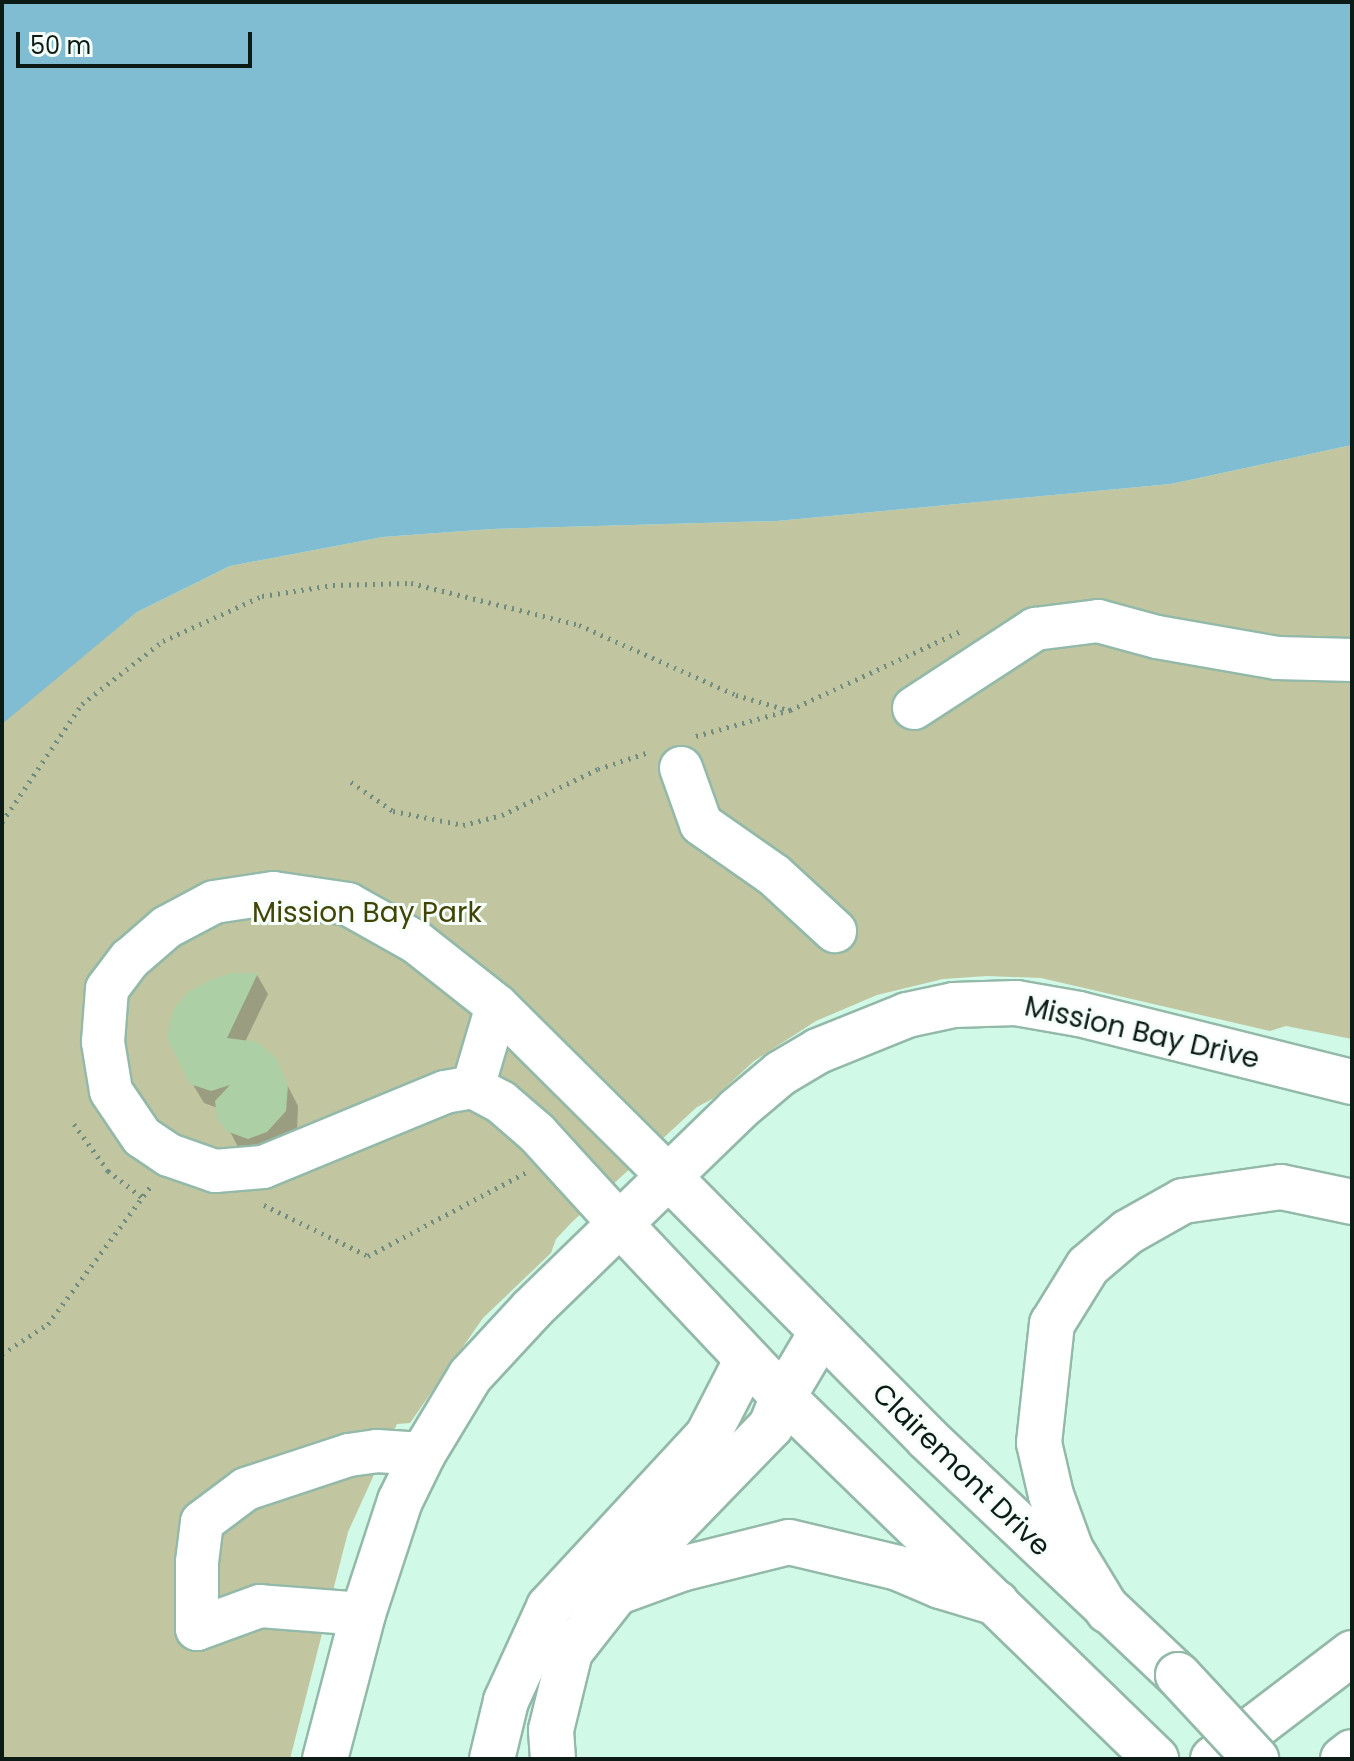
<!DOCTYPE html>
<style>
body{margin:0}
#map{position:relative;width:1354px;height:1761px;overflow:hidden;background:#d1f9e8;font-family:Poppins,sans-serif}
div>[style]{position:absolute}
.green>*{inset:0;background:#c1c5a0}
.water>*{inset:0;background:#80bdd2}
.shadow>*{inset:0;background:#0003}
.building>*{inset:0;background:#accfa5}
.path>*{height:5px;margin-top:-2.5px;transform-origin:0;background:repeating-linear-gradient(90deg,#708b80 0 2px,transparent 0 8px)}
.roads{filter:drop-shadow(2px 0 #93b9a9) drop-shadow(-2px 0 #93b9a9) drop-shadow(0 2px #93b9a9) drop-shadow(0 -2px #93b9a9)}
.minor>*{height:42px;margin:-21px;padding:0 21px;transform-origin:21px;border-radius:21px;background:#fff}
.major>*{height:44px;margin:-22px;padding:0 22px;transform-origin:22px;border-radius:22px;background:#fff}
.highway>*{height:44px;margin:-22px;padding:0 22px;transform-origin:22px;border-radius:22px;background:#fff}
.bridges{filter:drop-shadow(2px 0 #93b9a9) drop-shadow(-2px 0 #93b9a9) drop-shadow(0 2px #93b9a9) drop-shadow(0 -2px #93b9a9)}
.major-bridge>*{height:44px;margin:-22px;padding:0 22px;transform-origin:22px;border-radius:22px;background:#fff}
span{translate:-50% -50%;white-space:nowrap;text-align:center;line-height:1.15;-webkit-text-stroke:6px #f6fefa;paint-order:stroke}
.park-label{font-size:28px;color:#414405}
.street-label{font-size:28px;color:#0d1b16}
.frame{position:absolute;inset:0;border:4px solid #0d1b16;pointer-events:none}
.scale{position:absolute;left:16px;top:32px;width:236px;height:36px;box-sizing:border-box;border:4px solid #0d1b16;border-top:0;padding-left:10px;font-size:24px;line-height:28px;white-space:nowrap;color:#0d1b16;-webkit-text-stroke:6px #f6fefa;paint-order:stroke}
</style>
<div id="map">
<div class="green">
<div style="clip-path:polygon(1352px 445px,1352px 1039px,1286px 1026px,1270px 1031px,1041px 978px,987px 976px,943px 979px,877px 995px,816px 1021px,754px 1061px,714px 1098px,697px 1107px,572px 1222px,556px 1239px,551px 1253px,483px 1318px,410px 1423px,397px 1424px,348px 1532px,290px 1759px,2px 1759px,2px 724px,12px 713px,137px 612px,230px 566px,383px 537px,492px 529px,777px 521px,1171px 484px)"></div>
</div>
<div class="water">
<div style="clip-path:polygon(2px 2px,1352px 2px,1352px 445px,1171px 484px,777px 521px,492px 529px,383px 537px,230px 566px,137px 612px,2px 724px)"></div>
</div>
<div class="shadow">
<div style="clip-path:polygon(257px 975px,268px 994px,245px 1042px,275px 1061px,298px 1106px,297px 1131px,278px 1152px,240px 1151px,218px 1108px,204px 1103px,192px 1083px)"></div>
</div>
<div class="building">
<div style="clip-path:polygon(232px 973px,258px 973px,227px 1038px,258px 1042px,277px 1059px,288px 1085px,286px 1111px,267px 1132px,248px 1139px,226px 1131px,217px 1117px,215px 1101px,230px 1085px,211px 1091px,190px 1084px,167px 1038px,173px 1010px,188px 992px,210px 980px)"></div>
</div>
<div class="path">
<div style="left:696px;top:736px;width:98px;rotate:-15.5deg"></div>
<div style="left:790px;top:710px;width:188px;rotate:-24.8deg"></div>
<div style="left:351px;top:782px;width:51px;rotate:34.6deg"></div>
<div style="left:393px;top:811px;width:71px;rotate:11.3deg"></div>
<div style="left:463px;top:825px;width:40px;rotate:-14.4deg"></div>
<div style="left:502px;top:815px;width:106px;rotate:-25.6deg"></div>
<div style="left:598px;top:769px;width:54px;rotate:-18.4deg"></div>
<div style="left:2px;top:822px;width:143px;rotate:-55.9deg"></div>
<div style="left:82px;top:704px;width:103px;rotate:-37.9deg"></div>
<div style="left:163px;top:641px;width:109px;rotate:-24.4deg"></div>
<div style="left:262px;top:596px;width:72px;rotate:-8.8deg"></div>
<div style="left:333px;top:585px;width:78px;rotate:-1.5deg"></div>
<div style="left:411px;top:583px;width:173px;rotate:14deg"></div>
<div style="left:579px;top:625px;width:172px;rotate:24deg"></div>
<div style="left:736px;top:695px;width:54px;rotate:16.1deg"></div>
<div style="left:74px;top:1124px;width:58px;rotate:54.1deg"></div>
<div style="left:108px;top:1171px;width:44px;rotate:37.6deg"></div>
<div style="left:264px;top:1205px;width:116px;rotate:26.1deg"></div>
<div style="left:368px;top:1256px;width:178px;rotate:-27.9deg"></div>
<div style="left:2px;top:1354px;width:55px;rotate:-33.1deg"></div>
<div style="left:48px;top:1324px;width:172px;rotate:-53.3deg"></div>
</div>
<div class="roads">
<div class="minor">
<div style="left:914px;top:708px;width:145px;rotate:-33.1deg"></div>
<div style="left:1035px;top:629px;width:64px;rotate:-7.2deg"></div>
<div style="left:1098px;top:621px;width:61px;rotate:15.2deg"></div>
<div style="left:1157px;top:637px;width:122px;rotate:9.9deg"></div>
<div style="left:1277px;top:658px;width:75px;rotate:1.5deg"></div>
<div style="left:681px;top:768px;width:59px;rotate:70.3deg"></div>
<div style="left:701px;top:824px;width:89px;rotate:34.9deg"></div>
<div style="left:774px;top:875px;width:83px;rotate:42.6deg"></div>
<div style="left:473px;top:1087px;width:84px;rotate:-73.5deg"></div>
<div style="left:620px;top:1224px;width:123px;rotate:-132.4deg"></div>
<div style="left:537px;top:1133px;width:48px;rotate:-139.3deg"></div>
<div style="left:501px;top:1102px;width:32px;rotate:-152deg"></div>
<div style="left:473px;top:1087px;width:28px;rotate:170deg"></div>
<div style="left:445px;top:1092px;width:197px;rotate:157.6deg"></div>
<div style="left:263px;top:1167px;width:48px;rotate:175.2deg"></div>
<div style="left:215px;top:1171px;width:49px;rotate:-160.8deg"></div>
<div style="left:169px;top:1155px;width:32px;rotate:-146deg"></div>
<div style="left:142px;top:1137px;width:55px;rotate:-124deg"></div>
<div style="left:111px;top:1091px;width:50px;rotate:-99.3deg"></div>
<div style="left:103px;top:1042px;width:53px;rotate:-85.7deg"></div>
<div style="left:107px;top:989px;width:38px;rotate:-53deg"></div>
<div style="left:130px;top:959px;width:49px;rotate:-40.9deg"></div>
<div style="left:167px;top:927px;width:53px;rotate:-28deg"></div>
<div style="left:214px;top:902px;width:60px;rotate:-8.7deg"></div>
<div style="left:273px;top:893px;width:76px;rotate:8.3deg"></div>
<div style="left:348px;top:904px;width:78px;rotate:29.2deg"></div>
<div style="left:416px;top:942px;width:103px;rotate:38.3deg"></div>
<div style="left:497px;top:1006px;width:243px;rotate:44.8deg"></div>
<div style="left:363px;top:1614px;width:103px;rotate:-175.6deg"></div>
<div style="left:260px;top:1606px;width:67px;rotate:159.9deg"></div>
<div style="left:197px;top:1629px;width:67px;rotate:-90deg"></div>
<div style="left:197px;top:1562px;width:40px;rotate:-82.9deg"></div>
<div style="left:202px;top:1522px;width:55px;rotate:-36.9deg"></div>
<div style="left:246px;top:1489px;width:108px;rotate:-18.3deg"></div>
<div style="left:349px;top:1455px;width:28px;rotate:-8deg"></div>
<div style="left:377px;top:1451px;width:46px;rotate:3.7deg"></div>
</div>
<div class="major">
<div style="left:669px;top:1177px;width:367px;rotate:45.3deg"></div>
<div style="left:927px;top:1438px;width:345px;rotate:43.4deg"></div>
<div style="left:620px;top:1224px;width:238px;rotate:46.7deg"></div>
<div style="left:783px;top:1397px;width:520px;rotate:44.14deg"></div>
<div style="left:325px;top:1759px;width:150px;rotate:-75.3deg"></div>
<div style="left:363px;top:1614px;width:119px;rotate:-71.9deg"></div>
<div style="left:400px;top:1501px;width:52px;rotate:-63.9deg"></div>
<div style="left:423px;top:1454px;width:91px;rotate:-58.9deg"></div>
<div style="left:470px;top:1376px;width:91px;rotate:-47.2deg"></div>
<div style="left:532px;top:1309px;width:286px;rotate:-44.1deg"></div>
<div style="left:737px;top:1110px;width:57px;rotate:-40.1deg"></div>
<div style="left:781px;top:1073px;width:43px;rotate:-30.7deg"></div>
<div style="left:818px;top:1051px;width:96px;rotate:-22deg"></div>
<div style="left:907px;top:1015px;width:48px;rotate:-12deg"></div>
<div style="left:954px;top:1005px;width:62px;rotate:-1.8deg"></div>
<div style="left:1016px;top:1003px;width:64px;rotate:9.9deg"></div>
<div style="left:1079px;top:1014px;width:281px;rotate:14deg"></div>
</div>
<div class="highway">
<div style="left:618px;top:1592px;width:67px;rotate:-20.1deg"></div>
<div style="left:681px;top:1569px;width:111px;rotate:-14deg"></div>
<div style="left:789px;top:1542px;width:112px;rotate:13.4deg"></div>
<div style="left:898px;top:1568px;width:46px;rotate:23.2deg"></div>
<div style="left:940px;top:1586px;width:59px;rotate:16.6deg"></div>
<div style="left:1108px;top:1611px;width:71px;rotate:-121.2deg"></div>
<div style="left:1071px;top:1550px;width:59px;rotate:-110deg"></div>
<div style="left:1051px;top:1495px;width:53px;rotate:-103deg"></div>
<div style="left:1039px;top:1443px;width:120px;rotate:-83.8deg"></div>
<div style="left:1052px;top:1324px;width:68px;rotate:-58.2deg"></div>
<div style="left:1088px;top:1266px;width:52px;rotate:-40.4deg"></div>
<div style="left:1128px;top:1232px;width:63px;rotate:-29.4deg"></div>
<div style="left:1183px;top:1201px;width:99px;rotate:-8.1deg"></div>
<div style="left:1281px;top:1187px;width:73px;rotate:11.9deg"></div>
<div style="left:492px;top:1759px;width:60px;rotate:-76.4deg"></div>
<div style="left:506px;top:1701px;width:103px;rotate:-65.4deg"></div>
<div style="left:549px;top:1607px;width:234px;rotate:-47.2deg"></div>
<div style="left:708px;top:1435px;width:85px;rotate:-62.8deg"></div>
<div style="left:553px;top:1759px;width:29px;rotate:-94deg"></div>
<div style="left:551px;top:1730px;width:80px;rotate:-76.3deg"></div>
<div style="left:570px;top:1652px;width:123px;rotate:-51.9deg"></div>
<div style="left:646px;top:1555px;width:180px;rotate:-45.9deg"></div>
<div style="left:771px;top:1426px;width:31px;rotate:-68deg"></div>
<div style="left:783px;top:1397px;width:74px;rotate:-59.3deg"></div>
<div style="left:1213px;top:1759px;width:175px;rotate:-37.3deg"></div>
<div style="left:1343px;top:1759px;width:11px;rotate:-38deg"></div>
</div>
</div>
<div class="bridges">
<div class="major-bridge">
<div style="left:1178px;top:1675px;width:115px;rotate:47.1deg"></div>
</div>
</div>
<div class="park-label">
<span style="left:367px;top:913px">Mission Bay Park</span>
</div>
<div class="street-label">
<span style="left:1142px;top:1033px;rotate:13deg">Mission Bay Drive</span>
<span style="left:961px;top:1470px;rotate:44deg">Clairemont Drive</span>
</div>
<div class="frame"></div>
<div class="scale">50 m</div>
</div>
